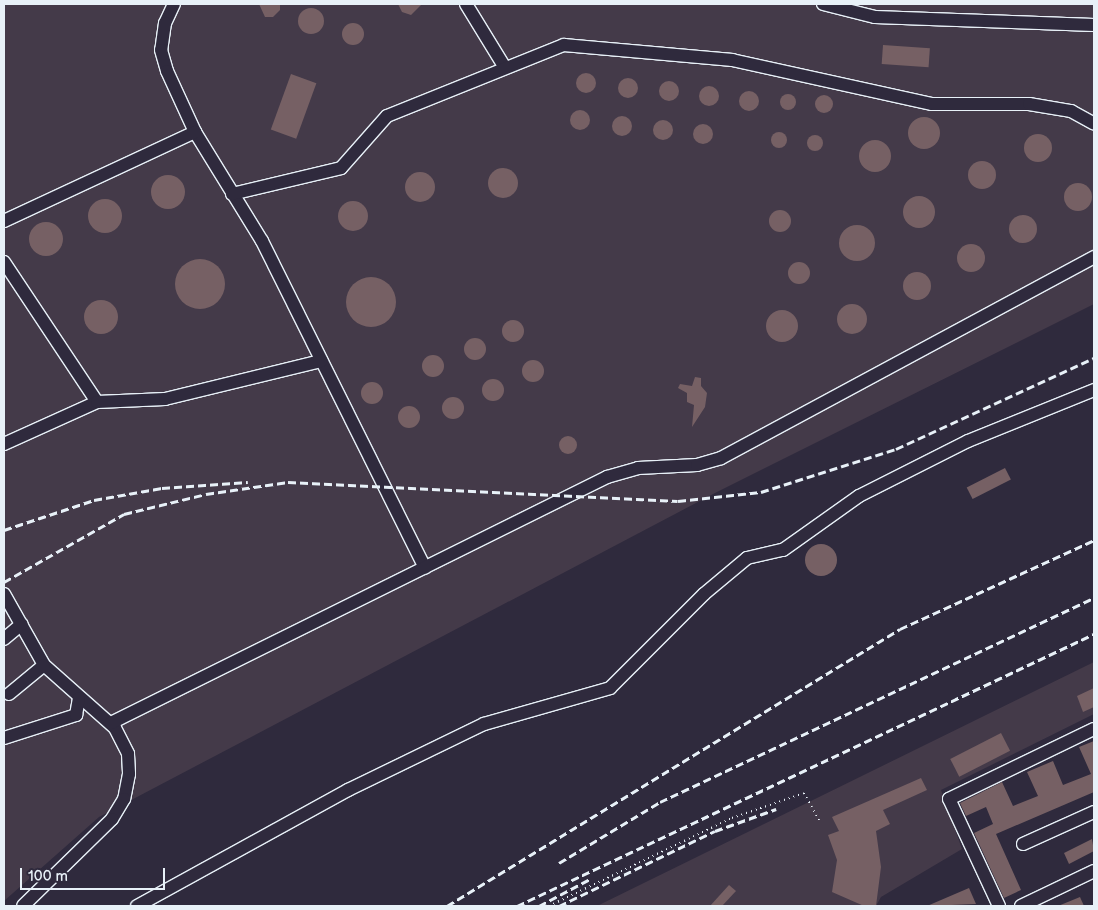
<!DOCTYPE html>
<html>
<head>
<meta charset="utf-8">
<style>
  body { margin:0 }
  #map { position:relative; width:1098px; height:910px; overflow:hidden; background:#2f2a3d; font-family:"Balsamiq Sans",sans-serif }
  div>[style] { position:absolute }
  .built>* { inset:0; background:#443a49 }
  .building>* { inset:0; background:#766064; transform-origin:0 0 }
  .round { border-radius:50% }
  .path>* { height:2px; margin-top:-1px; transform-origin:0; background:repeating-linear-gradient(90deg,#e8f1f8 0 1px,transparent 0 5px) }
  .roads { filter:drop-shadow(1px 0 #e8f1f8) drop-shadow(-1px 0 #e8f1f8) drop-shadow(0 1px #e8f1f8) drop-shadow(0 -1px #e8f1f8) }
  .minor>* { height:12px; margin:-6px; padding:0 6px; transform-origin:6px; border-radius:6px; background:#2f2a3d }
  .rail>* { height:3px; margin-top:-1.5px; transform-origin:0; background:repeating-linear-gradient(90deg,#e8f1f8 0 8px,transparent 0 12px) }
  span { translate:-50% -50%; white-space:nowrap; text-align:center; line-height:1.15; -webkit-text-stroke:4px #2f2a3d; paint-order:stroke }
  .frame { position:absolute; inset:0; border:5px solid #e8f1f8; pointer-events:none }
  .scale { position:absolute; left:20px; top:868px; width:145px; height:22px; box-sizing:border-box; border:2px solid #e8f1f8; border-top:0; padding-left:6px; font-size:15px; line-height:18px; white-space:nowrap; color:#e8f1f8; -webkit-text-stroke:4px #2f2a3d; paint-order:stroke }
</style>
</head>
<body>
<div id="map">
  <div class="built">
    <i style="clip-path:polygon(4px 4px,1094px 4px,1094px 304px,715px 493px,99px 817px,4px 901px)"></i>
    <i style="clip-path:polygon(1094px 662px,1094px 714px,941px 790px,962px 849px,881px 897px,876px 906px,597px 906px)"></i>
  </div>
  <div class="building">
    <i style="clip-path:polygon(259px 4px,280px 4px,280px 10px,273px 17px,265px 17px)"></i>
    <i style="clip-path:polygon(398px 4px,422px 4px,411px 15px,402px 12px)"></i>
    <i class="round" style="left:298px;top:8px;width:26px;height:26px"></i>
    <i class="round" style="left:342px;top:23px;width:22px;height:22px"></i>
    <i style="left:883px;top:45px;width:47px;height:19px;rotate:4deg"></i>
    <i class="round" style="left:576px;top:73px;width:20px;height:20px"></i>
    <i style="left:291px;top:74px;width:27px;height:59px;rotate:20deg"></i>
    <i class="round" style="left:618px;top:78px;width:20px;height:20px"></i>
    <i class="round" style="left:659px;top:81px;width:20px;height:20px"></i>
    <i class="round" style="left:699px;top:86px;width:20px;height:20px"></i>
    <i class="round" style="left:739px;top:91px;width:20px;height:20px"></i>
    <i class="round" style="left:780px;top:94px;width:16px;height:16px"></i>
    <i class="round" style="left:815px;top:95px;width:18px;height:18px"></i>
    <i class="round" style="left:570px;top:110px;width:20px;height:20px"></i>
    <i class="round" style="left:612px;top:116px;width:20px;height:20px"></i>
    <i class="round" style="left:908px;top:117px;width:32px;height:32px"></i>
    <i class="round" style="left:653px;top:120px;width:20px;height:20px"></i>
    <i class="round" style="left:693px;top:124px;width:20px;height:20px"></i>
    <i class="round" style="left:771px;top:132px;width:16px;height:16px"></i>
    <i class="round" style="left:1024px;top:134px;width:28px;height:28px"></i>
    <i class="round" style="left:807px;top:135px;width:16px;height:16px"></i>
    <i class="round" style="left:859px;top:140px;width:32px;height:32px"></i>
    <i class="round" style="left:968px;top:161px;width:28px;height:28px"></i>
    <i class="round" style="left:488px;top:168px;width:30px;height:30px"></i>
    <i class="round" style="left:405px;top:172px;width:30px;height:30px"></i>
    <i class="round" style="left:151px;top:175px;width:34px;height:34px"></i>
    <i class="round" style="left:1064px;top:183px;width:28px;height:28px"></i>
    <i class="round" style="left:903px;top:196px;width:32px;height:32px"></i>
    <i class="round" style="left:88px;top:199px;width:34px;height:34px"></i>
    <i class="round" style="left:338px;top:201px;width:30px;height:30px"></i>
    <i class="round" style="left:769px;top:210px;width:22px;height:22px"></i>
    <i class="round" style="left:1009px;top:215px;width:28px;height:28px"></i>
    <i class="round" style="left:29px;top:222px;width:34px;height:34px"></i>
    <i class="round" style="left:839px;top:225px;width:36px;height:36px"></i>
    <i class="round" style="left:957px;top:244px;width:28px;height:28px"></i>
    <i class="round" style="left:175px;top:259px;width:50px;height:50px"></i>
    <i class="round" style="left:788px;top:262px;width:22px;height:22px"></i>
    <i class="round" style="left:903px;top:272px;width:28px;height:28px"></i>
    <i class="round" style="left:346px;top:277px;width:50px;height:50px"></i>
    <i class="round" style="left:84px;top:300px;width:34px;height:34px"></i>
    <i class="round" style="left:837px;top:304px;width:30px;height:30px"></i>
    <i class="round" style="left:766px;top:310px;width:32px;height:32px"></i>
    <i class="round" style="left:502px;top:320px;width:22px;height:22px"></i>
    <i class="round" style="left:464px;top:338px;width:22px;height:22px"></i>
    <i class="round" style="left:422px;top:355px;width:22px;height:22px"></i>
    <i class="round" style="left:522px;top:360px;width:22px;height:22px"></i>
    <i style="clip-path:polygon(695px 377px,701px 378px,701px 386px,707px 393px,705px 407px,692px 427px,694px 405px,687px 402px,687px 393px,678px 388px,680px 384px,692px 386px)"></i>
    <i class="round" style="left:482px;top:379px;width:22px;height:22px"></i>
    <i class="round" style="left:361px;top:382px;width:22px;height:22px"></i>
    <i class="round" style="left:442px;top:397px;width:22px;height:22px"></i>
    <i class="round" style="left:398px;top:406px;width:22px;height:22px"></i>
    <i class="round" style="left:559px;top:436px;width:18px;height:18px"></i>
    <i style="left:1005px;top:468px;width:13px;height:43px;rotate:63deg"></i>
    <i class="round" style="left:805px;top:544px;width:32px;height:32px"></i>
    <i style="clip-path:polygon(1094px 688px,1094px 707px,1083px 712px,1077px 696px)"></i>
    <i style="left:1001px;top:733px;width:20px;height:57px;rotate:63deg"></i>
    <i style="clip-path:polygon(1094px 741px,1094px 792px,996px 834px,1021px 890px,1004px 898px,974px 833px,993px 824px,986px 807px,966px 816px,960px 803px,1002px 782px,1013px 806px,1038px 796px,1027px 772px,1053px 761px,1063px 785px,1091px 774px,1079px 747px)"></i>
    <i style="clip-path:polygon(921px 778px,927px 790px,883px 810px,890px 824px,876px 831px,881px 867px,876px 906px,864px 906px,832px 892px,837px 860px,828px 835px,839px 831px,832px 817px)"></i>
    <i style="clip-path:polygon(1092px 839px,1094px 851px,1069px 864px,1064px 853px)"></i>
    <i style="clip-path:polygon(729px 885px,736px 891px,722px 906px,710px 906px)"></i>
    <i style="clip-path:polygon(969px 888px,976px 904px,927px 906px)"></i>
    <i style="clip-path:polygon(1080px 897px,1084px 906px,1058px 906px)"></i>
  </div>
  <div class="path">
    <i style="left:549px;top:906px;width:203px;rotate:-25.7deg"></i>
    <i style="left:732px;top:818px;width:76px;rotate:-19.1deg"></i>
    <i style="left:804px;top:793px;width:33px;rotate:61deg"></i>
  </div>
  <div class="roads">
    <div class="minor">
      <i style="left:174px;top:4px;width:21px;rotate:115deg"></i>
      <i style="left:165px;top:23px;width:27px;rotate:98deg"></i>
      <i style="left:161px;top:50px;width:22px;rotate:74deg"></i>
      <i style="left:167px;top:71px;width:67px;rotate:65.3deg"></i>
      <i style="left:195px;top:132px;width:128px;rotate:58.4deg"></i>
      <i style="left:262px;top:241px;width:365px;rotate:63.5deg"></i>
      <i style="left:466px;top:4px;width:73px;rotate:58.5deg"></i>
      <i style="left:823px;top:4px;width:54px;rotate:14deg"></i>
      <i style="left:875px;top:17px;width:219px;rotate:2.1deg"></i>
      <i style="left:232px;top:194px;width:112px;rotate:-13.4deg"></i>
      <i style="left:341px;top:168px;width:69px;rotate:-48.5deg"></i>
      <i style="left:387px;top:116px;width:191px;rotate:-21.9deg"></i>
      <i style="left:564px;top:45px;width:169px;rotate:5.1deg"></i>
      <i style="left:732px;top:60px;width:205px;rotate:12.4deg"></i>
      <i style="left:932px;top:104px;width:97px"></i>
      <i style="left:1029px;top:104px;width:43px;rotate:9.5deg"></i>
      <i style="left:1071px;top:111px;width:26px;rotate:29deg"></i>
      <i style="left:4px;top:221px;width:211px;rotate:-25deg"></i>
      <i style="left:4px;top:262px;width:168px;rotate:56.4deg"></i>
      <i style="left:4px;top:444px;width:102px;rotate:-24.3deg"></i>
      <i style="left:97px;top:402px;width:68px;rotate:-2.5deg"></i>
      <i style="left:165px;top:399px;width:161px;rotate:-13.7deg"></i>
      <i style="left:4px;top:594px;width:81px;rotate:60.6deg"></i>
      <i style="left:44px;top:665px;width:95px;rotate:41.6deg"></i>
      <i style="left:115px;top:728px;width:29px;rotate:63deg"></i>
      <i style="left:128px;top:754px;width:20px;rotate:87deg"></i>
      <i style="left:129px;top:774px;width:25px;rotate:101deg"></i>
      <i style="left:124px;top:799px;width:23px;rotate:121deg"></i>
      <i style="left:112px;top:819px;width:124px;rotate:135.7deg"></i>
      <i style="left:4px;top:639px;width:23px;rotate:-40deg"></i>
      <i style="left:9px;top:694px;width:45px;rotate:-39.6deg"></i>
      <i style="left:111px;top:723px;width:554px;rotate:-26.38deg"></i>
      <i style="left:607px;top:477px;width:32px;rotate:-16deg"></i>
      <i style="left:638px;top:468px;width:59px;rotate:-2.9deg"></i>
      <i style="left:697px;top:465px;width:25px;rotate:-16deg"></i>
      <i style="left:721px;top:458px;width:424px;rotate:-28.3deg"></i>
      <i style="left:4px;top:738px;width:76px;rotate:-17.7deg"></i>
      <i style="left:76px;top:715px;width:17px;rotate:-80deg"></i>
      <i style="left:1023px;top:844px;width:78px;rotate:-24.3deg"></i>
      <i style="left:137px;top:906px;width:241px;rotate:-28.8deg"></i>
      <i style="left:348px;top:790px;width:151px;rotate:-25.9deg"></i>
      <i style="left:484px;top:724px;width:131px;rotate:-15.9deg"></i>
      <i style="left:610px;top:688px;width:133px;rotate:-45deg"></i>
      <i style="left:704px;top:594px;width:56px;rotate:-39.9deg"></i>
      <i style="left:747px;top:558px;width:37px;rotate:-13deg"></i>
      <i style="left:783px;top:550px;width:93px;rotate:-35.4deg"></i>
      <i style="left:859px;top:496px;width:122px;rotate:-26.8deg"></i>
      <i style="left:968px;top:441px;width:136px;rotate:-22deg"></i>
      <i style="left:999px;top:906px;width:118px;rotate:-115deg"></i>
      <i style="left:949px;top:799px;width:161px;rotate:-25.8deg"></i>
      <i style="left:1021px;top:906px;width:81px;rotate:-25.6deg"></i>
    </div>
  </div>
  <div class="rail">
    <i style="left:4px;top:530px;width:95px;rotate:-18.4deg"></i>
    <i style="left:94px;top:500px;width:69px;rotate:-10deg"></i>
    <i style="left:162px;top:488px;width:86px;rotate:-4deg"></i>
    <i style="left:4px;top:582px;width:138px;rotate:-29.5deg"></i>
    <i style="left:124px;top:514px;width:84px;rotate:-13.7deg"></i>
    <i style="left:206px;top:494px;width:83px;rotate:-8.3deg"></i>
    <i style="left:288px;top:482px;width:390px;rotate:2.8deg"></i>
    <i style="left:678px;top:501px;width:83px;rotate:-6.2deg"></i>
    <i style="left:761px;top:492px;width:142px;rotate:-17.7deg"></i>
    <i style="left:896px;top:449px;width:218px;rotate:-24.7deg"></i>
    <i style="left:559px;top:863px;width:118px;rotate:-31.1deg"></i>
    <i style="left:660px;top:802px;width:480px;rotate:-25.2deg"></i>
    <i style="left:447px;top:906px;width:531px;rotate:-31.44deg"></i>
    <i style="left:900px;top:629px;width:213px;rotate:-24.6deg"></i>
    <i style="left:517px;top:906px;width:638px;rotate:-25.24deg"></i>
    <i style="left:539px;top:906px;width:58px;rotate:-27.9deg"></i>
    <i style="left:559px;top:906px;width:173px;rotate:-25.7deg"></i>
    <i style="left:715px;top:831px;width:65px;rotate:-19.8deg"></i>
  </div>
  <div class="frame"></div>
  <div class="scale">100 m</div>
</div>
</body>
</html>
